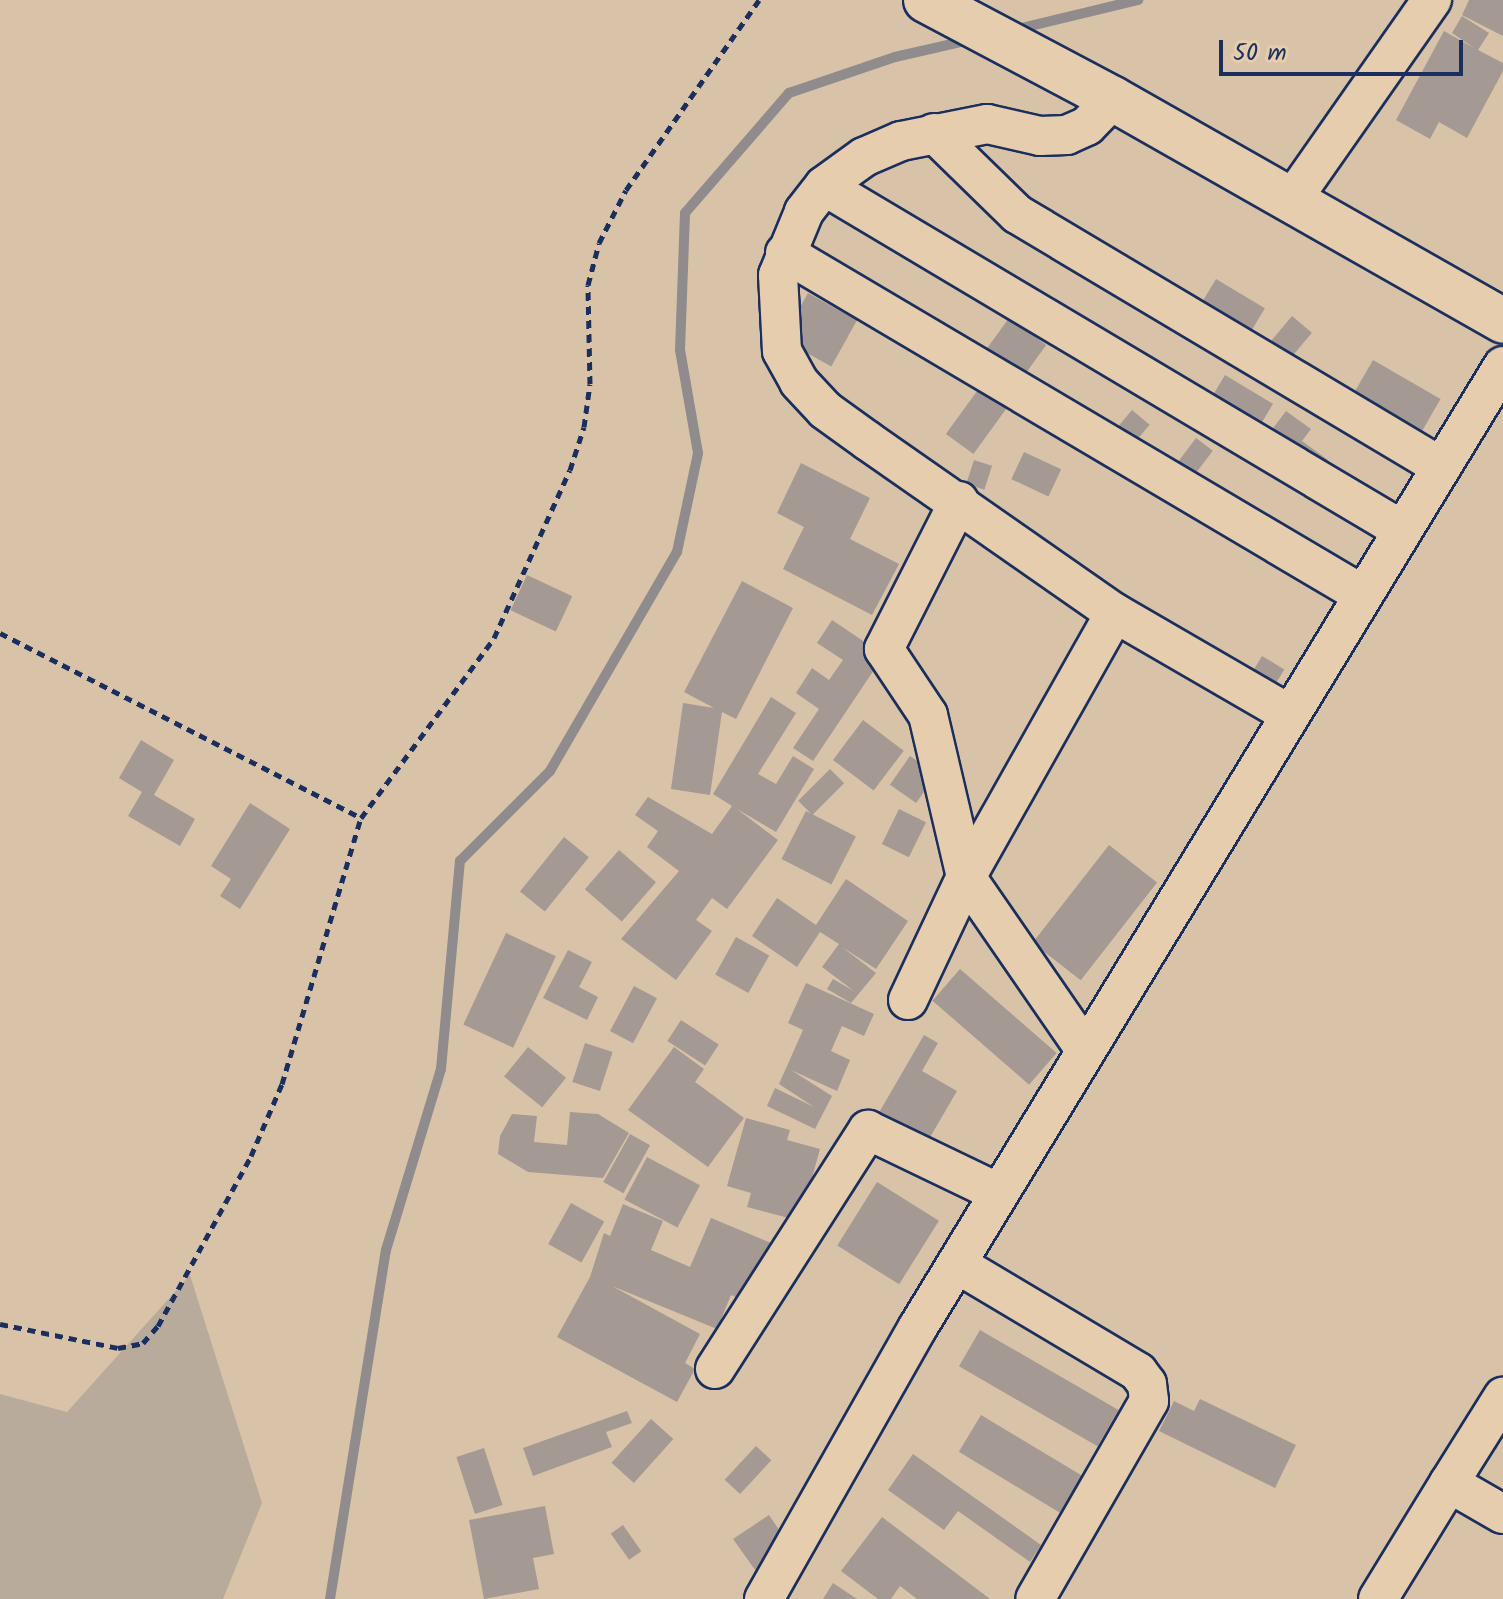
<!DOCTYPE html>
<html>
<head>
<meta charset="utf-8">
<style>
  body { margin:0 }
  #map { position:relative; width:1503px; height:1599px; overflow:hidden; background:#d9c3a8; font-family:Kalam,sans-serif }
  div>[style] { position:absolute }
  .green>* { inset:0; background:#b9ab9c }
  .stream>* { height:10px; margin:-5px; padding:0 5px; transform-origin:5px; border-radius:5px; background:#908b8c }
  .building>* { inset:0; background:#a49993; transform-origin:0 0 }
  .path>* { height:5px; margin-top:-2.5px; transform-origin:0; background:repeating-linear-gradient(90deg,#1b2f5e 0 8px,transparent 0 14px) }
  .roads { filter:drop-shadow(2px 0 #1b2f5e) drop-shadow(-2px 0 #1b2f5e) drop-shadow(0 2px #1b2f5e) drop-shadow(0 -2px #1b2f5e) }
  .street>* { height:38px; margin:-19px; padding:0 19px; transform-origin:19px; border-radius:19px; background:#e5cdad }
  .secondary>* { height:44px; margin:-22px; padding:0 22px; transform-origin:22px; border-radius:22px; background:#e5cdad }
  span { translate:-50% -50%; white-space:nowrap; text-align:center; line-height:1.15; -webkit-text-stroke:6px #e5cdad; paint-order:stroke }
  .scale { position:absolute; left:1219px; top:40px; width:244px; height:36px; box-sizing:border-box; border:4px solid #1b2f5e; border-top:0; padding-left:10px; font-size:24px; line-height:28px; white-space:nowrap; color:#1b2f5e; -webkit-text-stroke:6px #e5cdad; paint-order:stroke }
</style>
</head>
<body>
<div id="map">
  <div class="green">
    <i style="clip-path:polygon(190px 1275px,262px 1503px,223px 1599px,0 1599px,0 1394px,67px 1412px)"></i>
  </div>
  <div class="stream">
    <i style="left:1013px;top:30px;width:129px;rotate:-13.5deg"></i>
    <i style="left:330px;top:1599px;width:353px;rotate:-80.9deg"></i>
    <i style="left:386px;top:1250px;width:189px;rotate:-73.1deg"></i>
    <i style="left:441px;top:1069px;width:209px;rotate:-84.8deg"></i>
    <i style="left:460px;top:861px;width:127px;rotate:-45deg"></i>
    <i style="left:550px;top:771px;width:253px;rotate:-59.9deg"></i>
    <i style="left:677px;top:552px;width:101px;rotate:-78deg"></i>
    <i style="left:698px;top:453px;width:105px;rotate:-99.9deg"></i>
    <i style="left:680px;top:350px;width:137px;rotate:-87.9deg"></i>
    <i style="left:685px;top:213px;width:159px;rotate:-49.1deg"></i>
    <i style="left:789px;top:93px;width:112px;rotate:-18.8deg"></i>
    <i style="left:895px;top:57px;width:77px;rotate:-12.8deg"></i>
  </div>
  <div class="building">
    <i style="clip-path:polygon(1469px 0,1503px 0,1503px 36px,1462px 15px)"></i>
    <i style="clip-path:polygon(1462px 16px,1489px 33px,1478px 50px,1503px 63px,1503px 71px,1467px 138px,1439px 122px,1430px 139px,1396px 120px,1444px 31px,1474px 48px,1452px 33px)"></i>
    <i style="left:1216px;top:279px;width:57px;height:61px;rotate:31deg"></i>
    <i style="left:808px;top:293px;width:56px;height:53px;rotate:29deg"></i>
    <i style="left:1292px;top:316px;width:26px;height:45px;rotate:40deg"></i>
    <i style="left:1009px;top:318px;width:46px;height:62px;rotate:36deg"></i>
    <i style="left:1373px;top:360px;width:78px;height:73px;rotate:30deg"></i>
    <i style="left:1225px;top:375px;width:56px;height:61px;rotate:31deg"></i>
    <i style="left:980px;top:387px;width:34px;height:58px;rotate:36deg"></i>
    <i style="left:1132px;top:410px;width:23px;height:60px;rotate:40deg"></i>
    <i style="clip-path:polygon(1286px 411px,1311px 429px,1302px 441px,1328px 460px,1306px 490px,1255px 452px)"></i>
    <i style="left:1196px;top:438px;width:21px;height:55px;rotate:37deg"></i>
    <i style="left:1024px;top:452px;width:41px;height:30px;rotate:25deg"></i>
    <i style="left:974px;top:460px;width:19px;height:25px;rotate:18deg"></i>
    <i style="clip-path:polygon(801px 463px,870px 498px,850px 539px,899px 564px,872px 615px,783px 569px,804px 527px,777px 513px)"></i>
    <i style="left:527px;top:575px;width:50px;height:39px;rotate:25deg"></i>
    <i style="clip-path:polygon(742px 581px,793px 608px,736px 719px,722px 712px,710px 795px,671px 789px,683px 703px,714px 708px,684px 692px)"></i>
    <i style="clip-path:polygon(832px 620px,884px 655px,813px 761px,793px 748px,819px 709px,796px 693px,812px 668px,829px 680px,843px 660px,817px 643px)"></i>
    <i style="left:1262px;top:656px;width:26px;height:28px;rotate:31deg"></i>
    <i style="clip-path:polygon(771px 697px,796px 713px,758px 774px,776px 784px,793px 756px,814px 769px,776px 832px,737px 809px,778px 840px,727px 909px,712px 898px,696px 920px,712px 931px,676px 980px,621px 939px,679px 871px,647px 847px,658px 831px,635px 815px,648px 797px,712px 834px,732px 806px,713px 794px)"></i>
    <i style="left:863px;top:720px;width:51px;height:50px;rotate:37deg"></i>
    <i style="clip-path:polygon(141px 740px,174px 760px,154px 795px,195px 819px,180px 846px,128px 816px,142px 792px,119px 778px)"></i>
    <i style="left:910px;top:756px;width:32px;height:35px;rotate:35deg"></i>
    <i style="left:830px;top:769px;width:20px;height:45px;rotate:45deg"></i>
    <i style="clip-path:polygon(250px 803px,290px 829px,240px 909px,220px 896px,231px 879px,211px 866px)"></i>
    <i style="left:899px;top:809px;width:30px;height:39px;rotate:26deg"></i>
    <i style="left:806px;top:811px;width:56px;height:54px;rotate:27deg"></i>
    <i style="left:564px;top:837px;width:32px;height:70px;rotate:39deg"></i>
    <i style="left:1109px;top:845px;width:61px;height:124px;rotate:38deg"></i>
    <i style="left:619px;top:850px;width:49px;height:52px;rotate:41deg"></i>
    <i style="clip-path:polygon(846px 879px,908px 921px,876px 969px,842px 947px,876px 973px,851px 1003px,827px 989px,833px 979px,854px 991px,822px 967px,839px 944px,820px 932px,797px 967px,752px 936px,777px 898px,816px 925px)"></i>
    <i style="left:506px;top:933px;width:55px;height:101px;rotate:25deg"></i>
    <i style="left:736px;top:937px;width:38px;height:43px;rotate:29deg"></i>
    <i style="clip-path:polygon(568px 950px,592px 962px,579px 987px,598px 997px,587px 1020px,543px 998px)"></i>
    <i style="left:960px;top:969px;width:128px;height:42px;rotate:41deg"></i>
    <i style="clip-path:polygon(806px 983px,874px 1014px,864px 1036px,842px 1026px,831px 1051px,850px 1060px,837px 1091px,791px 1070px,832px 1096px,815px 1129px,767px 1106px,775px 1088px,814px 1107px,779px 1084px,803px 1030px,788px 1023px)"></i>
    <i style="left:634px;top:986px;width:26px;height:51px;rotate:28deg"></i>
    <i style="left:681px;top:1020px;width:45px;height:25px;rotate:33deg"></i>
    <i style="clip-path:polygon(924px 1035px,938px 1043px,922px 1071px,957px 1091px,922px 1151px,873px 1123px)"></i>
    <i style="left:585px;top:1043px;width:29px;height:41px;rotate:18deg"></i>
    <i style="left:528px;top:1047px;width:49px;height:38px;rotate:39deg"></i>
    <i style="clip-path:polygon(674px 1047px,704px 1069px,695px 1082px,744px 1118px,708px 1167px,628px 1110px)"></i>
    <i style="clip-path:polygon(570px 1112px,598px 1114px,629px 1133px,603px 1178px,528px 1172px,498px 1154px,500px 1136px,512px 1114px,537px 1116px,534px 1142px,567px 1145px)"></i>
    <i style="clip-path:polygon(746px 1118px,790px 1130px,787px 1140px,820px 1149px,800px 1221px,747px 1207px,751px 1193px,727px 1186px)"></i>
    <i style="left:630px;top:1134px;width:23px;height:55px;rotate:29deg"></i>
    <i style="left:647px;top:1157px;width:60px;height:48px;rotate:28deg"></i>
    <i style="left:877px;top:1182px;width:73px;height:75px;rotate:32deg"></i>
    <i style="left:571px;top:1203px;width:38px;height:47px;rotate:29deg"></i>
    <i style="clip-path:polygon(623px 1204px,663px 1221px,651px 1250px,690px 1267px,711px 1218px,776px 1245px,751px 1304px,731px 1295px,717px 1329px,612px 1286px,700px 1334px,685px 1363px,695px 1369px,677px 1402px,557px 1337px,590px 1277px,604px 1233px,610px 1236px)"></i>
    <i style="left:980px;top:1330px;width:160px;height:42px;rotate:30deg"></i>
    <i style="clip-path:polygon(1200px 1399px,1296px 1445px,1275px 1488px,1159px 1431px,1174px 1401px,1194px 1411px)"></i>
    <i style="clip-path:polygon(627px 1411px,632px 1423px,606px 1432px,612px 1447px,533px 1476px,523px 1448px)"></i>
    <i style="left:981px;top:1415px;width:118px;height:43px;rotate:31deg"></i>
    <i style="left:651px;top:1419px;width:30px;height:59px;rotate:42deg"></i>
    <i style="left:756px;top:1446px;width:21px;height:46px;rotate:43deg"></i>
    <i style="left:484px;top:1448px;width:60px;height:29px;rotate:72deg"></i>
    <i style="clip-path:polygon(913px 1454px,1041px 1545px,1030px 1562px,958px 1511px,944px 1530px,888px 1490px)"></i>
    <i style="clip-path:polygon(545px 1506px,554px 1554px,533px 1558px,539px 1589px,484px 1599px,469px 1520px)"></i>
    <i style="clip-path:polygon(769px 1515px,788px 1543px,765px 1584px,733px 1539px)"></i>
    <i style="clip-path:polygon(882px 1517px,990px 1599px,917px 1599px,900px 1586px,891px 1599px,878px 1599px,841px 1571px)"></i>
    <i style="left:623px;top:1525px;width:32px;height:15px;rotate:55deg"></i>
    <i style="clip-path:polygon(833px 1583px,857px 1599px,823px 1599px)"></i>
  </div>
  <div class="path">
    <i style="left:0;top:633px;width:406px;rotate:27.1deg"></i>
    <i style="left:361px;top:818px;width:224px;rotate:-53.5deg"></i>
    <i style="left:494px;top:638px;width:184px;rotate:-65.7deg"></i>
    <i style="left:570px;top:470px;width:45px;rotate:-72deg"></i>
    <i style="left:584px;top:427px;width:43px;rotate:-82.1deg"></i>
    <i style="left:590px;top:384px;width:99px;rotate:-91.2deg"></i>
    <i style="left:588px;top:285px;width:43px;rotate:-75.3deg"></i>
    <i style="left:599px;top:243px;width:59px;rotate:-63deg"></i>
    <i style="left:626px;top:190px;width:232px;rotate:-55deg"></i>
    <i style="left:0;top:1324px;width:120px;rotate:11.5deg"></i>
    <i style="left:118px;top:1348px;width:25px;rotate:-11deg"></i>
    <i style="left:143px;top:1343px;width:23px;rotate:-49deg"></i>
    <i style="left:158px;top:1326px;width:194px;rotate:-61.3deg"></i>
    <i style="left:251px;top:1156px;width:78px;rotate:-66.7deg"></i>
    <i style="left:282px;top:1084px;width:277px;rotate:-73.5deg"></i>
  </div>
  <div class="roads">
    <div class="street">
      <i style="left:1113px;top:99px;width:37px;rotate:134deg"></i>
      <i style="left:1087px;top:126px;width:22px;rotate:156deg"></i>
      <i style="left:1067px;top:135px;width:27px;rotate:178deg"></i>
      <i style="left:1040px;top:136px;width:54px;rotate:-167.2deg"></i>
      <i style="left:987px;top:124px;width:88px;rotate:168.8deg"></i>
      <i style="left:901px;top:141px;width:40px;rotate:156.6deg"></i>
      <i style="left:864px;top:157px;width:49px;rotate:144.1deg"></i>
      <i style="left:824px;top:186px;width:33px;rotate:128deg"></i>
      <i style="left:804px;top:212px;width:68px;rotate:112.4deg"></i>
      <i style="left:778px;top:275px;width:76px;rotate:87deg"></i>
      <i style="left:782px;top:351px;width:35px;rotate:61deg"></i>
      <i style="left:799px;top:382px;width:38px;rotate:47deg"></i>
      <i style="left:825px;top:410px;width:53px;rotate:35.8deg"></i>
      <i style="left:868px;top:441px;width:301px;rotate:34.9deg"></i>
      <i style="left:1115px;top:613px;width:201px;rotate:30.1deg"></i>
      <i style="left:934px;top:133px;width:116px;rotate:44.3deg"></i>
      <i style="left:1017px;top:214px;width:494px;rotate:30.8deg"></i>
      <i style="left:824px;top:186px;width:673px;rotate:30.76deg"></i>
      <i style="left:1291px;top:201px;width:246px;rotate:-55deg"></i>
      <i style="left:785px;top:253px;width:672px;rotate:30.61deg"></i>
      <i style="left:959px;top:501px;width:166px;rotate:116.9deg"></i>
      <i style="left:884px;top:649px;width:79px;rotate:56.3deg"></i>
      <i style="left:928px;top:715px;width:166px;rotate:76.8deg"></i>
      <i style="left:966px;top:877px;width:211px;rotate:55.4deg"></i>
      <i style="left:908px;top:1000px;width:136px;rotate:-64.8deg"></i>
      <i style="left:966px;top:877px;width:303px;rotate:-60.6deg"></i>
      <i style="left:957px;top:1264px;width:211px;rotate:30.8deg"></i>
      <i style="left:1138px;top:1372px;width:15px;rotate:53deg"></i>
      <i style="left:1147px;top:1384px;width:17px;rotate:83deg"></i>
      <i style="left:1149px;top:1401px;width:228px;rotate:119.9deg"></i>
      <i style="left:715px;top:1369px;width:284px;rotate:-57.4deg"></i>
      <i style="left:868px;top:1130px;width:145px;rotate:25.7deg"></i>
      <i style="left:1449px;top:1483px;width:102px;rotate:-57.9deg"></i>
      <i style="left:764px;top:1599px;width:313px;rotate:-60.5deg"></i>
      <i style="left:918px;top:1327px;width:1125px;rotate:-58.67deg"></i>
      <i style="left:1378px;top:1599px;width:136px;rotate:-58.5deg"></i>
      <i style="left:1449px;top:1483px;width:62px;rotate:29.9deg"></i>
    </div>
    <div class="secondary">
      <i style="left:926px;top:0;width:212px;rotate:27.9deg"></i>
      <i style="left:1113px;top:99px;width:449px;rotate:29.6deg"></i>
    </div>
  </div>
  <div class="scale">50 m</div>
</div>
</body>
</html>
